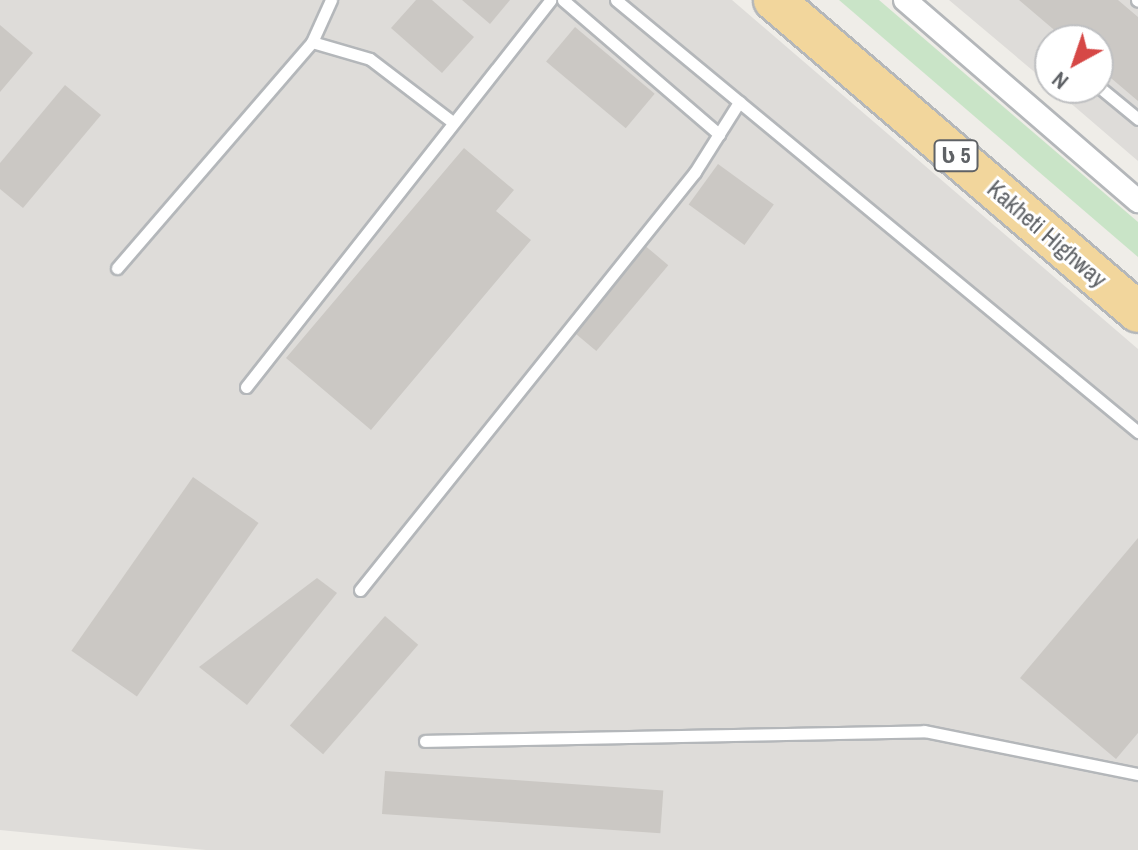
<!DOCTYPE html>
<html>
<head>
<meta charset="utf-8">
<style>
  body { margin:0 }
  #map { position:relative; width:1138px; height:850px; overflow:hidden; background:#efede8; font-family:"Archivo Narrow","Noto Sans Georgian",sans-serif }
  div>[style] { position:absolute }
  .industrial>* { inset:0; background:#dedcd9 }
  .green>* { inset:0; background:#c9e4c7 }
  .building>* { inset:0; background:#cbc8c4; transform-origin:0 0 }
  .roads { filter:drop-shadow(2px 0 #b4b7ba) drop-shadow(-2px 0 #b4b7ba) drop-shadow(0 2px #b4b7ba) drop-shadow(0 -2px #b4b7ba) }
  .lane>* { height:11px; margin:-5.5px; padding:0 5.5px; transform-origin:5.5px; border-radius:5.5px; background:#fff }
  .street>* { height:22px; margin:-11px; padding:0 11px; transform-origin:11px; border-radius:11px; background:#fff }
  .highway>* { height:40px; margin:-20px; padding:0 20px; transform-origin:20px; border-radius:20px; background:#f2d69c }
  span { translate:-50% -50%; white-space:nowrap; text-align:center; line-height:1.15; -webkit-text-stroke:6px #fff; paint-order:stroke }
  .shield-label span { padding:2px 6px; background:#fff; border:2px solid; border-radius:6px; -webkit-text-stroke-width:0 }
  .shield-label { font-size:22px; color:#5f6266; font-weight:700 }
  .street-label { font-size:24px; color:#5f6266 }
  .north { position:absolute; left:1034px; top:24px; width:80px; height:80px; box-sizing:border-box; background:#fff; border:2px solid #bfc0c2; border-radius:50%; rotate:220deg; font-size:22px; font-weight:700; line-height:32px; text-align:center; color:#5f6266 }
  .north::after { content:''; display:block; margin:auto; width:28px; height:36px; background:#d64846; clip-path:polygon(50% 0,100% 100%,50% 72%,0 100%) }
</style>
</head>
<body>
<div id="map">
  <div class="industrial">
    <i style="clip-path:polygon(0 0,732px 0,1138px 349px,1138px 850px,206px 850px,0 830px)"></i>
    <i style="clip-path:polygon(949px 0,1138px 0,1138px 161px,1053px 88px,1098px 88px,1098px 40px,1050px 40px,1050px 85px)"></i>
  </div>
  <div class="green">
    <i style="clip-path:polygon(839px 0,879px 0,1138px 222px,1138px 257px)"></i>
  </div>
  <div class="building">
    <i style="clip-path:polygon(416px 0,432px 0,474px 37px,442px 73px,391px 28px)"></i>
    <i style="clip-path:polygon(462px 0,510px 0,490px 24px)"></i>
    <i style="clip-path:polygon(1019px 0,1118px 0,1138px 17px,1138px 101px,1098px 67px,1098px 40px,1066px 40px)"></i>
    <i style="clip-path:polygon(0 25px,33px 53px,0 92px)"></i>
    <i style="left:575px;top:27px;width:104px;height:45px;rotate:40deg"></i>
    <i style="clip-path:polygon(65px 85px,101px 115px,23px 208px,0 189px,0 163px)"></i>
    <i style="clip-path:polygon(464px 148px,514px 190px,496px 211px,531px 240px,371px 430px,286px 358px)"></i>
    <i style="left:718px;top:164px;width:69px;height:50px;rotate:36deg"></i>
    <i style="left:643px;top:244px;width:33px;height:112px;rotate:40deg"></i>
    <i style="left:193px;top:477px;width:80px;height:212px;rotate:35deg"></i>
    <i style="clip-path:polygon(1138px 538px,1138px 733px,1116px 759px,1020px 678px)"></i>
    <i style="clip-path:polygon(317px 578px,337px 593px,247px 705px,199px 667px)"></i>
    <i style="left:385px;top:616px;width:44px;height:145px;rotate:41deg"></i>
    <i style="left:385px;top:771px;width:279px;height:43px;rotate:4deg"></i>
  </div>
  <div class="roads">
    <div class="lane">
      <i style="left:563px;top:0;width:206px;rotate:40.7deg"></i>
      <i style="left:616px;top:0;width:678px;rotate:39.61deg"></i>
      <i style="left:1137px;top:0;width:1px;rotate:45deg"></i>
      <i style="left:312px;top:42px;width:46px;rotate:-65.7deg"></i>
      <i style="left:1098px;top:86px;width:52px;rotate:39.5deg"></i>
      <i style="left:117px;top:268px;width:298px;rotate:-49.2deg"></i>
      <i style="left:312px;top:42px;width:60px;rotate:16.3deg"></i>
      <i style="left:370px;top:59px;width:102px;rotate:37.4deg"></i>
      <i style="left:246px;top:387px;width:492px;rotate:-51.8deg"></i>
      <i style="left:360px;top:590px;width:536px;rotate:-51.29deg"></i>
      <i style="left:695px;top:172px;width:83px;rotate:-57.8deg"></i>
      <i style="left:425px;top:741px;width:499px;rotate:-1.1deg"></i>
      <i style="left:924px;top:731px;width:218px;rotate:11.4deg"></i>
    </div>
    <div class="street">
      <i style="left:905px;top:0;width:308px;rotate:40.8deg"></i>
    </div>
    <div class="highway">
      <i style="left:774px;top:0;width:479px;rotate:40.6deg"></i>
    </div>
  </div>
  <div class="shield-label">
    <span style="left:956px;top:156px">ს 5</span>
  </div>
  <div class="street-label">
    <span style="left:1047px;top:234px;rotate:41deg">Kakheti Highway</span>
  </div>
  <div class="north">N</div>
</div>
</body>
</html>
